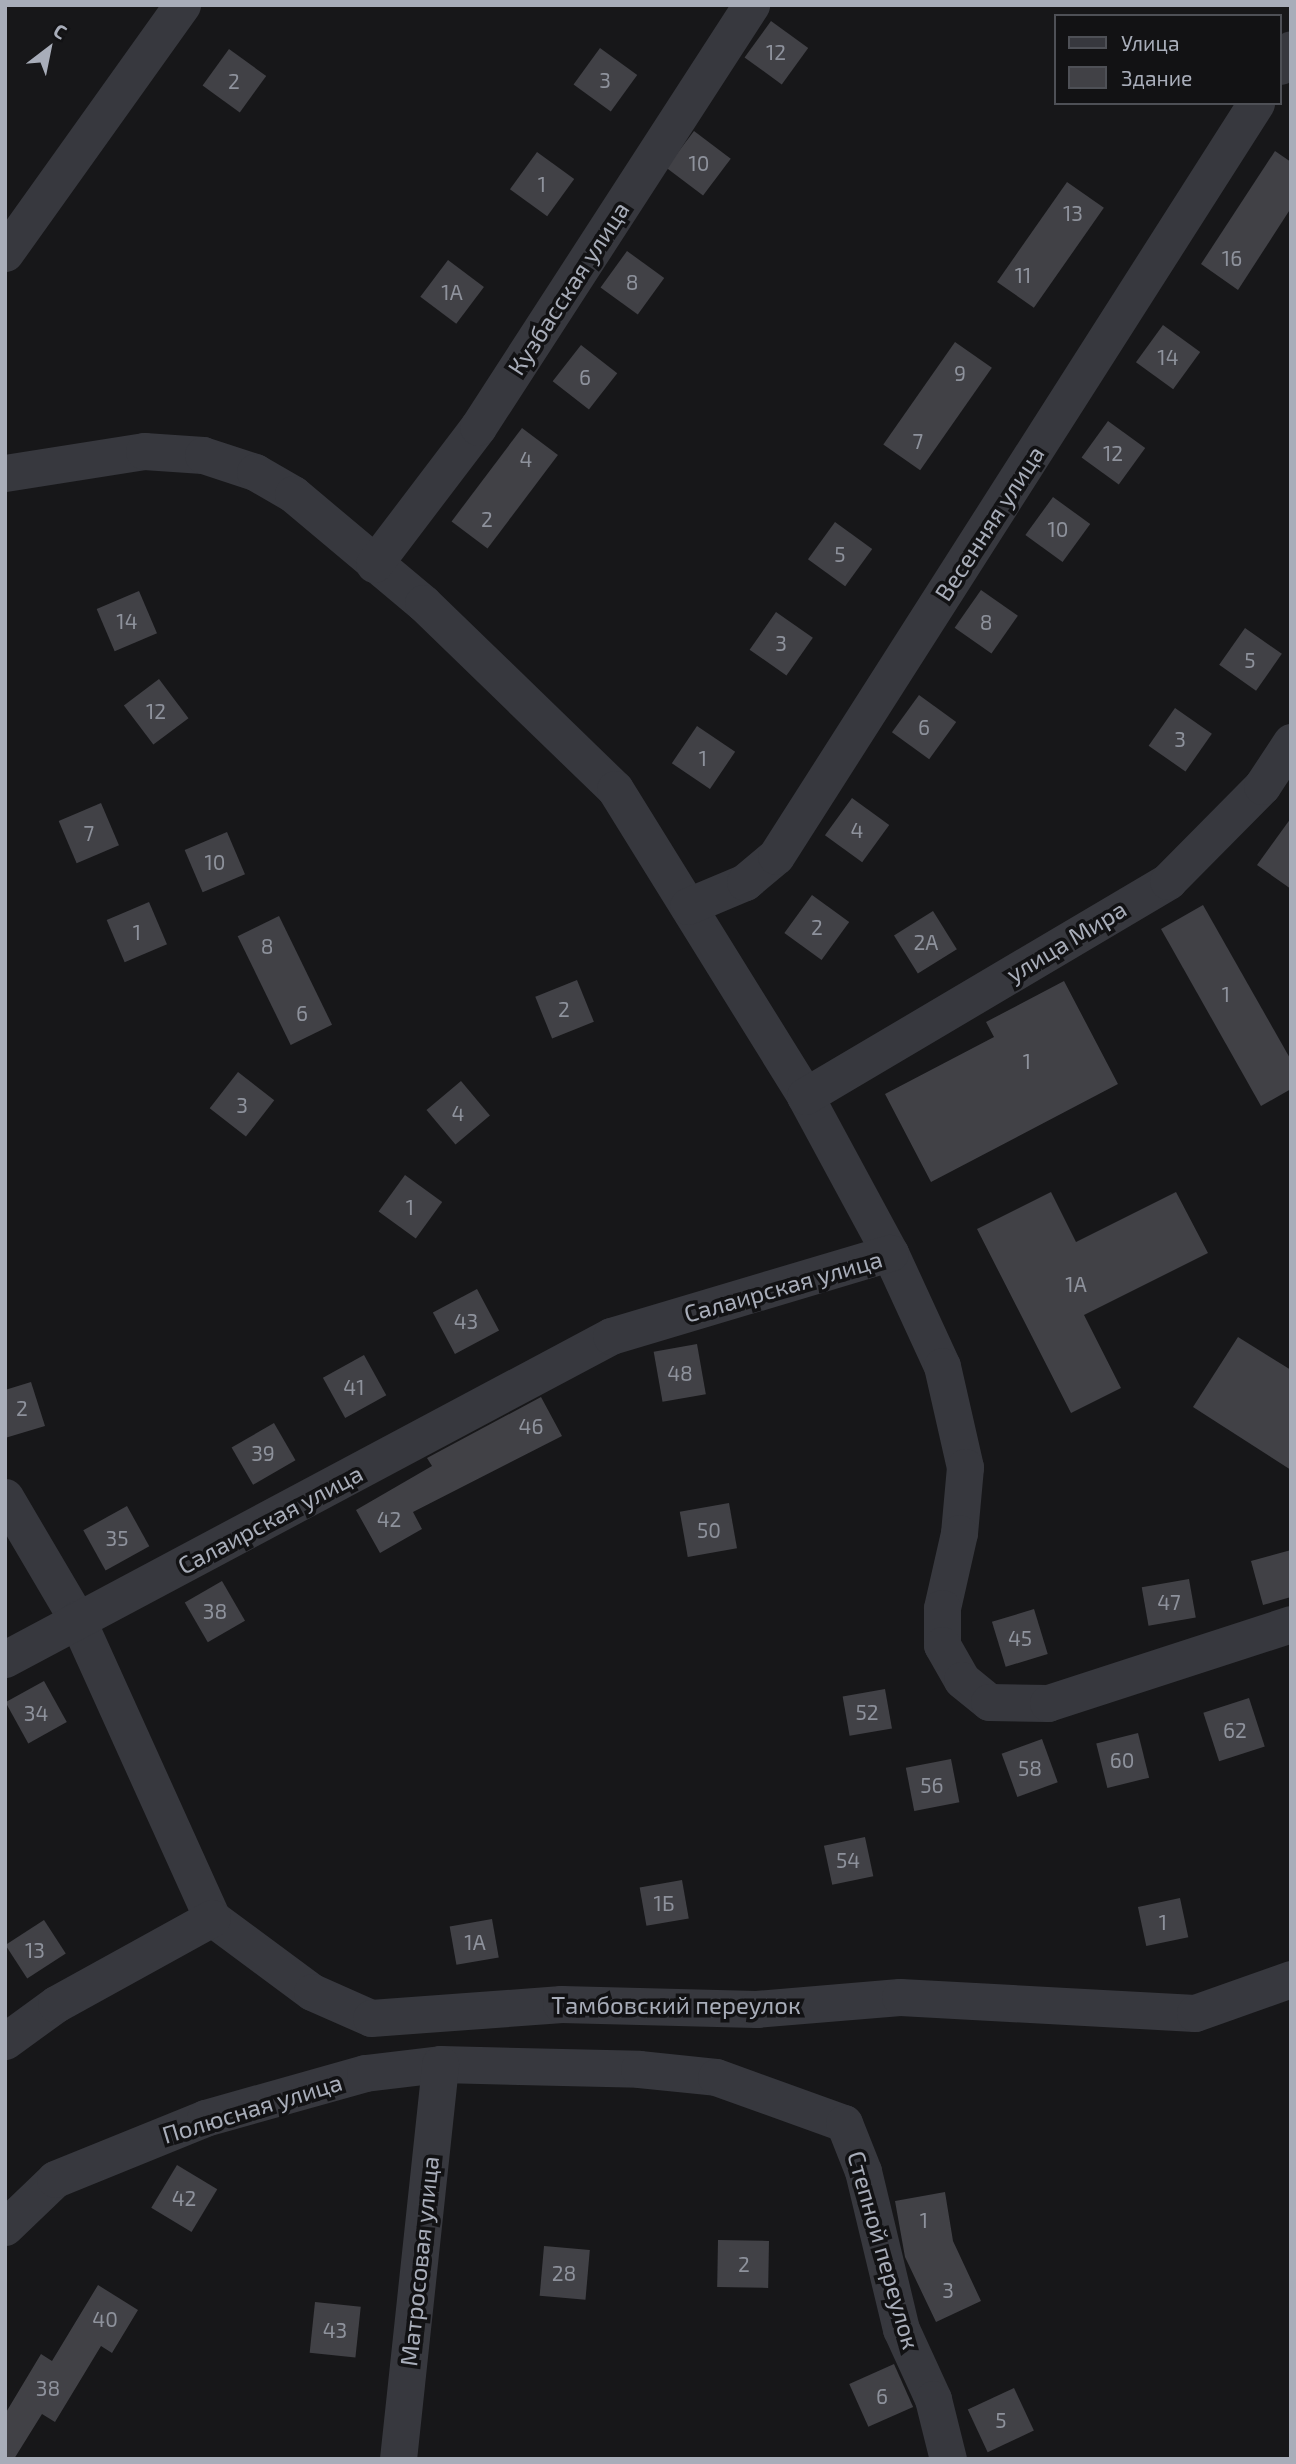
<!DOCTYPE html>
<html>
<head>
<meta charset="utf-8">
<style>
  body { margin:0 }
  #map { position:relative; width:1296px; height:2464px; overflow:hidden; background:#171719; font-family:"Exo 2",sans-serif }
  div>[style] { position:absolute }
  .building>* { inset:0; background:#414146; transform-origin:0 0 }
  .minor>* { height:37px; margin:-18.5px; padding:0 18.5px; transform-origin:18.5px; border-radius:18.5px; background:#37383e }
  span { translate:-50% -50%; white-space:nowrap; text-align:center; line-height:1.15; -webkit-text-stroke:7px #121214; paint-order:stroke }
  .number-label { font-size:21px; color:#8e929c }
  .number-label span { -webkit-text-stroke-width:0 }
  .street-label { font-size:24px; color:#a8adb9 }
  .frame { position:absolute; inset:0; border:7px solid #a8adb9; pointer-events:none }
  .legend { position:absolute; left:1054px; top:14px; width:228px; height:91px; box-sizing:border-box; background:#121214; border:2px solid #4e5056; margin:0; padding:9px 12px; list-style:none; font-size:21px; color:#a8adb9 }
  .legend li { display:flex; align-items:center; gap:14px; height:35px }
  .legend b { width:35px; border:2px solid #4e5056 }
  .north { position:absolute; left:14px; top:14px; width:70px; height:70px; -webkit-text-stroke:5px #121214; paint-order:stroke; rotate:32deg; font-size:19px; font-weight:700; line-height:28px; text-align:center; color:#a8adb9 }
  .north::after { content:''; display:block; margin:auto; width:24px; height:32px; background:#a8adb9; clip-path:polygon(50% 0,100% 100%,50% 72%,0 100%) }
</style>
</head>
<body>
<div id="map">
  <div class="building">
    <i style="left:771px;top:21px;width:46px;height:45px;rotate:36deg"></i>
    <i style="left:600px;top:48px;width:46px;height:45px;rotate:36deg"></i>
    <i style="left:229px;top:49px;width:46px;height:45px;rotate:36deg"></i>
    <i style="left:694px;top:131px;width:46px;height:46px;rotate:37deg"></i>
    <i style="clip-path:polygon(1275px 151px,1291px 162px,1291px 208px,1238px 290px,1201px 264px)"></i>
    <i style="left:537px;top:152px;width:46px;height:46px;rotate:36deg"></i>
    <i style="left:1067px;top:182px;width:45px;height:122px;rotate:35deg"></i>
    <i style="left:627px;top:251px;width:46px;height:45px;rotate:36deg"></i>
    <i style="left:448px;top:260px;width:45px;height:46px;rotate:37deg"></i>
    <i style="left:1163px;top:325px;width:46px;height:46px;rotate:36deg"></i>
    <i style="left:955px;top:342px;width:45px;height:125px;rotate:35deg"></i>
    <i style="left:581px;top:345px;width:46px;height:46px;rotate:38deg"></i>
    <i style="left:1108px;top:421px;width:46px;height:45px;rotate:36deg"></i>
    <i style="left:522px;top:428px;width:45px;height:117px;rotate:37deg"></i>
    <i style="left:1053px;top:497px;width:46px;height:47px;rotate:36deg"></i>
    <i style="left:835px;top:522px;width:46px;height:46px;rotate:36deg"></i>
    <i style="left:981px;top:590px;width:45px;height:46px;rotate:35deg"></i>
    <i style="left:139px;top:591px;width:46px;height:46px;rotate:67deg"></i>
    <i style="left:776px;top:612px;width:45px;height:46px;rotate:35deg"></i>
    <i style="left:1245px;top:628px;width:45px;height:45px;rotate:35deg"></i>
    <i style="left:159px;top:679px;width:49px;height:44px;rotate:53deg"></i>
    <i style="left:919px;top:695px;width:46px;height:46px;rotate:36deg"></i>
    <i style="left:1175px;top:708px;width:45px;height:46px;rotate:35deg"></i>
    <i style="left:697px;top:726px;width:46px;height:45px;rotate:34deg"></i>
    <i style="left:852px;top:798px;width:46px;height:46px;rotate:36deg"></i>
    <i style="left:101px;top:803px;width:46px;height:46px;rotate:67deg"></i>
    <i style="clip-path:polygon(1291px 818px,1291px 889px,1257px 865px)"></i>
    <i style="left:227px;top:832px;width:46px;height:46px;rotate:67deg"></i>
    <i style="left:812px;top:895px;width:46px;height:47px;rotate:36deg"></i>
    <i style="left:149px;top:902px;width:46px;height:46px;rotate:67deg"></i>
    <i style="clip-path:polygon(1203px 905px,1291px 1060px,1291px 1089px,1261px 1106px,1161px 929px)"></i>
    <i style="left:933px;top:911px;width:45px;height:46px;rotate:58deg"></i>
    <i style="left:279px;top:916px;width:121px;height:46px;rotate:64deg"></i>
    <i style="left:577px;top:980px;width:45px;height:45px;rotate:68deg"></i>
    <i style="clip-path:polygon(1064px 981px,1118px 1084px,931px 1182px,885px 1094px,994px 1037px,986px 1022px)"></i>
    <i style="left:238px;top:1072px;width:46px;height:46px;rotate:38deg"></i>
    <i style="left:461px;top:1081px;width:45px;height:45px;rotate:50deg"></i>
    <i style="left:405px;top:1175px;width:46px;height:45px;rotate:36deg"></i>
    <i style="clip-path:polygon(1051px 1192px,1076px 1242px,1176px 1192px,1208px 1253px,1084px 1315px,1121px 1388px,1071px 1413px,977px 1229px)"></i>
    <i style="left:477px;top:1289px;width:47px;height:50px;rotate:62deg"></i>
    <i style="clip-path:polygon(1238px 1337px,1291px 1370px,1291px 1470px,1193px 1407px)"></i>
    <i style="left:697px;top:1344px;width:51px;height:44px;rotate:80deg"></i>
    <i style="left:364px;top:1355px;width:46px;height:47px;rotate:61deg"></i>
    <i style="clip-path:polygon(31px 1382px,45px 1426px,5px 1438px,5px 1390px)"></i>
    <i style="clip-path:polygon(541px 1397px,562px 1436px,413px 1512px,422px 1529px,380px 1553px,356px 1510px,432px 1466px,427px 1458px)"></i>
    <i style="left:274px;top:1423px;width:43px;height:49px;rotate:60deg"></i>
    <i style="left:729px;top:1503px;width:46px;height:50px;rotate:80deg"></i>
    <i style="left:127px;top:1506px;width:46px;height:50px;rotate:61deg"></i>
    <i style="clip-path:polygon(1291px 1550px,1291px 1597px,1263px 1605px,1251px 1561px)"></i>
    <i style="left:1189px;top:1579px;width:39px;height:48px;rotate:80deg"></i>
    <i style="left:222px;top:1581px;width:46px;height:43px;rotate:60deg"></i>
    <i style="left:1034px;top:1609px;width:47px;height:44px;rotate:73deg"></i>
    <i style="left:44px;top:1681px;width:47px;height:44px;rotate:61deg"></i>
    <i style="left:885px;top:1689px;width:40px;height:43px;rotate:80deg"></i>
    <i style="left:1249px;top:1698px;width:51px;height:48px;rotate:72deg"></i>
    <i style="left:1138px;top:1733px;width:46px;height:43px;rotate:76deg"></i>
    <i style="left:1042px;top:1739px;width:46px;height:43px;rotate:70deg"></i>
    <i style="left:951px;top:1759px;width:44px;height:46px;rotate:79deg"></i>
    <i style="left:865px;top:1837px;width:40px;height:42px;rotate:78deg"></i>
    <i style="left:682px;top:1880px;width:39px;height:43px;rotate:80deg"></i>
    <i style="left:1180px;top:1898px;width:40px;height:43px;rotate:78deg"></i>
    <i style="left:492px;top:1919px;width:39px;height:43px;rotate:80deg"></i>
    <i style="left:44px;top:1920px;width:40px;height:46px;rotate:57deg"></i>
    <i style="left:177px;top:2165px;width:47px;height:50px;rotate:31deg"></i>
    <i style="clip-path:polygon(945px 2192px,953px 2241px,981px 2301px,936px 2322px,905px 2257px,895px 2201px)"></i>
    <i style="left:718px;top:2240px;width:51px;height:47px;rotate:1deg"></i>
    <i style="left:544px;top:2246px;width:46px;height:50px;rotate:5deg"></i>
    <i style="clip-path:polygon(98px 2285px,138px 2310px,112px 2353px,101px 2346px,55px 2422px,42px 2414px,14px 2459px,5px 2459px,5px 2414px,41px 2354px,52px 2361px)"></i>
    <i style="left:315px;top:2302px;width:46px;height:51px;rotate:6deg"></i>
    <i style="left:894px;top:2364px;width:47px;height:49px;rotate:66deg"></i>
    <i style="left:1014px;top:2388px;width:47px;height:51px;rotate:65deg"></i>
  </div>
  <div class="minor">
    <i style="left:1280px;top:66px;width:20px;rotate:-57deg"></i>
    <i style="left:5px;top:253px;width:305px;rotate:-54.5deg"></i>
    <i style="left:5px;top:473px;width:141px;rotate:-9deg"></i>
    <i style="left:144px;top:451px;width:59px;rotate:3.9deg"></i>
    <i style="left:203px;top:455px;width:55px;rotate:18.1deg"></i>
    <i style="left:255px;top:472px;width:44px;rotate:30.1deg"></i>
    <i style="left:293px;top:494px;width:170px;rotate:40deg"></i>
    <i style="left:423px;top:603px;width:267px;rotate:44.1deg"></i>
    <i style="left:615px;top:789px;width:361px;rotate:58.2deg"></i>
    <i style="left:805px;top:1096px;width:179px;rotate:61.6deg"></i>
    <i style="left:890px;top:1253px;width:124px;rotate:65.3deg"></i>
    <i style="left:942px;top:1366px;width:104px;rotate:77.2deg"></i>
    <i style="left:965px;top:1467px;width:66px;rotate:95.2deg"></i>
    <i style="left:959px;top:1533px;width:77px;rotate:102.8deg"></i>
    <i style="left:942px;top:1608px;width:37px;rotate:90deg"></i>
    <i style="left:942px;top:1645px;width:40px;rotate:60.3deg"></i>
    <i style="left:962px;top:1680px;width:35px;rotate:39deg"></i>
    <i style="left:989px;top:1702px;width:59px;rotate:1deg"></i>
    <i style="left:1048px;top:1703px;width:256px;rotate:-18deg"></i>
    <i style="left:374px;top:564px;width:172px;rotate:-52.8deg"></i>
    <i style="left:478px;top:427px;width:503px;rotate:-57.1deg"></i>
    <i style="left:688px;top:906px;width:62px;rotate:-22.8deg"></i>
    <i style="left:745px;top:882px;width:40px;rotate:-40deg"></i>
    <i style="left:776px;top:856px;width:893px;rotate:-57.48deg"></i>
    <i style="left:805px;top:1096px;width:422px;rotate:-30.6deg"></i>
    <i style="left:1168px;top:881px;width:134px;rotate:-45.3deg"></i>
    <i style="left:1262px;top:786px;width:53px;rotate:-56.6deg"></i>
    <i style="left:5px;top:1497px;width:142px;rotate:59.5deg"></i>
    <i style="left:77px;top:1619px;width:328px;rotate:65.7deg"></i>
    <i style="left:212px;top:1918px;width:124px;rotate:36.5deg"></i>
    <i style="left:312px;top:1992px;width:64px;rotate:23.8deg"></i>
    <i style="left:371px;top:2018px;width:191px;rotate:-4.2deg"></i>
    <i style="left:561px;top:2004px;width:195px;rotate:1.5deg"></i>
    <i style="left:756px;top:2009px;width:144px;rotate:-4.8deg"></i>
    <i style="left:900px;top:1997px;width:295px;rotate:3.1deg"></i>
    <i style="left:1195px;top:2013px;width:102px;rotate:-19.5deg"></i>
    <i style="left:5px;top:1659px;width:687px;rotate:-28.06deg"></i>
    <i style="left:611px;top:1336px;width:291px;rotate:-16.6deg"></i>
    <i style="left:5px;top:2041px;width:63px;rotate:-36deg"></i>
    <i style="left:56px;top:2004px;width:178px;rotate:-28.9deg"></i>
    <i style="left:5px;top:2227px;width:69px;rotate:-43.8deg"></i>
    <i style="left:55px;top:2179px;width:162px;rotate:-22.1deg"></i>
    <i style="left:205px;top:2118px;width:166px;rotate:-15.7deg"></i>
    <i style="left:365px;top:2073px;width:76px;rotate:-6.8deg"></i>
    <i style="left:440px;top:2064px;width:199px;rotate:1.4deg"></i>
    <i style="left:639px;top:2069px;width:77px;rotate:5.9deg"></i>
    <i style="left:716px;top:2077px;width:136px;rotate:19.8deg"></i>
    <i style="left:844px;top:2123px;width:52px;rotate:68.4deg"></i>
    <i style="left:863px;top:2171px;width:163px;rotate:76.5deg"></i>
    <i style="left:901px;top:2329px;width:77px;rotate:65.4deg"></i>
    <i style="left:933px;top:2399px;width:62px;rotate:76deg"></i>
    <i style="left:398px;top:2459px;width:397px;rotate:-83.9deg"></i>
  </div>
  <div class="number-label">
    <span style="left:776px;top:52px">12</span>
    <span style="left:605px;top:80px">3</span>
    <span style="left:234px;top:81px">2</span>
    <span style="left:699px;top:163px">10</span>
    <span style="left:542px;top:184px">1</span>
    <span style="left:1073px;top:213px">13</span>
    <span style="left:1232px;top:258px">16</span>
    <span style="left:1023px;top:275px">11</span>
    <span style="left:632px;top:282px">8</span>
    <span style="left:452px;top:292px">1А</span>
    <span style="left:1168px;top:357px">14</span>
    <span style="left:960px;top:373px">9</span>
    <span style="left:585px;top:377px">6</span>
    <span style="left:918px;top:441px">7</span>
    <span style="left:1113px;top:453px">12</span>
    <span style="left:526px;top:459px">4</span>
    <span style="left:487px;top:519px">2</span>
    <span style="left:1058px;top:529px">10</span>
    <span style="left:840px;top:554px">5</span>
    <span style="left:127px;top:621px">14</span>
    <span style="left:986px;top:622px">8</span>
    <span style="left:781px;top:643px">3</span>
    <span style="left:1250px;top:660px">5</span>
    <span style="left:156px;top:711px">12</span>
    <span style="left:924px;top:727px">6</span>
    <span style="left:1180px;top:739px">3</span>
    <span style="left:703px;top:758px">1</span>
    <span style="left:857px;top:830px">4</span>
    <span style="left:89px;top:833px">7</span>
    <span style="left:215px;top:862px">10</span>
    <span style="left:817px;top:927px">2</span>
    <span style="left:137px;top:932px">1</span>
    <span style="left:926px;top:942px">2А</span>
    <span style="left:267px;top:946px">8</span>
    <span style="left:1226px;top:994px">1</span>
    <span style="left:564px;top:1009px">2</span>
    <span style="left:302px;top:1013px">6</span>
    <span style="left:1027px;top:1061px">1</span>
    <span style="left:242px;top:1105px">3</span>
    <span style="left:458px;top:1113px">4</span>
    <span style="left:410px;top:1207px">1</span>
    <span style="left:1076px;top:1284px">1А</span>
    <span style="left:466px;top:1321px">43</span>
    <span style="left:680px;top:1373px">48</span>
    <span style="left:354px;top:1387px">41</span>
    <span style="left:22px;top:1408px">2</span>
    <span style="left:531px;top:1426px">46</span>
    <span style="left:263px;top:1453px">39</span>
    <span style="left:389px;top:1519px">42</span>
    <span style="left:709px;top:1530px">50</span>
    <span style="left:117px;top:1538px">35</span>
    <span style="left:1169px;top:1602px">47</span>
    <span style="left:215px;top:1611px">38</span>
    <span style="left:1020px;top:1638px">45</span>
    <span style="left:867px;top:1712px">52</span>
    <span style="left:36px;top:1713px">34</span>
    <span style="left:1235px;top:1730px">62</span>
    <span style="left:1122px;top:1760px">60</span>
    <span style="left:1030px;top:1768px">58</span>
    <span style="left:932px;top:1785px">56</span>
    <span style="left:848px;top:1860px">54</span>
    <span style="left:664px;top:1903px">1Б</span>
    <span style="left:1163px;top:1922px">1</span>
    <span style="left:475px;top:1942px">1А</span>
    <span style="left:35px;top:1950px">13</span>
    <span style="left:184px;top:2198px">42</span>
    <span style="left:924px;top:2220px">1</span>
    <span style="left:744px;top:2264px">2</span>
    <span style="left:564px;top:2273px">28</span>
    <span style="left:948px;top:2290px">3</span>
    <span style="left:105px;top:2319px">40</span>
    <span style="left:335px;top:2330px">43</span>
    <span style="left:48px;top:2388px">38</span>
    <span style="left:882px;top:2396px">6</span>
    <span style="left:1001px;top:2420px">5</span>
  </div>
  <div class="street-label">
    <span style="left:568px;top:288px;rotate:-57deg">Кузбасская улица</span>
    <span style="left:989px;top:523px;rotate:-57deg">Весенняя улица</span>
    <span style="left:1066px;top:941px;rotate:-31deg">улица Мира</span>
    <span style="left:783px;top:1286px;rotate:-16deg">Салаирская улица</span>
    <span style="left:270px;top:1519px;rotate:-28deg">Салаирская улица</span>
    <span style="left:676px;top:2005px">Тамбовский переулок</span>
    <span style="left:252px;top:2108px;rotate:-17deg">Полюсная улица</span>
    <span style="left:884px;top:2250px;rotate:74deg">Степной переулок</span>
    <span style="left:419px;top:2261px;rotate:-84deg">Матросовая улица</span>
  </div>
  <div class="frame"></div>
  <ul class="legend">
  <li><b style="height:9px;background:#37383e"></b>Улица</li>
  <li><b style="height:19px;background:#414146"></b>Здание</li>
  </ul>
  <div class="north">С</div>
</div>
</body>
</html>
